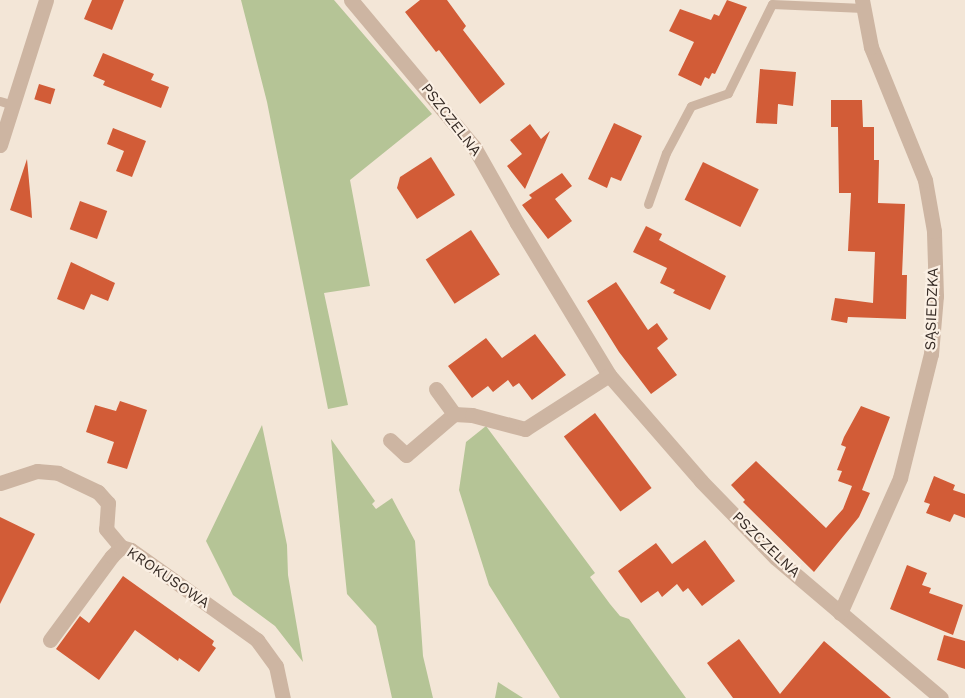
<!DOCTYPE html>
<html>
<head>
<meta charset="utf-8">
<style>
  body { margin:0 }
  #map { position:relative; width:965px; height:698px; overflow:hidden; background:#f3e6d7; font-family:"Work Sans",sans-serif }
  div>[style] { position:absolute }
  .green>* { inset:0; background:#b5c496 }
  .building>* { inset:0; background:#d25c37; transform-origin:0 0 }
  .service>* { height:9px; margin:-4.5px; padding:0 4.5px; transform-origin:4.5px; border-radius:4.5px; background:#cdb5a2 }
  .minor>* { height:15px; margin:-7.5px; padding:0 7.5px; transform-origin:7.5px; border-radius:7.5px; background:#cdb5a2 }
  span { translate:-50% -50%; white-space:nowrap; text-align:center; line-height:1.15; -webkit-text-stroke:4.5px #fbf0e4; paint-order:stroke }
  .street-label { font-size:15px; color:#362b25 }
</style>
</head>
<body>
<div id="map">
  <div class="green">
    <i style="clip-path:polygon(241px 0,334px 0,432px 114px,350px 180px,370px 286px,324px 293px,348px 405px,328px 409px,267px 102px)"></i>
    <i style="clip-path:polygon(262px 425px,287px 545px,288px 575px,303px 662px,275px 626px,233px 595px,206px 541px)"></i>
    <i style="clip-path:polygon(486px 426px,595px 573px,590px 577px,610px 604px,620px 616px,629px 619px,686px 698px,560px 698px,489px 585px,459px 490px,466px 442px)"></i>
    <i style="clip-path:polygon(331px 439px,375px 501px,372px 504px,376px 509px,392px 498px,415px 541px,423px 656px,433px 698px,392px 698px,376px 626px,347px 594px)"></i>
    <i style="clip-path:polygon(498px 682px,523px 698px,495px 698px)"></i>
  </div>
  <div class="building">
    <i style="clip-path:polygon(92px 0,124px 0,112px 30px,84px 19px)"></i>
    <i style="clip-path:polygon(420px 0,447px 0,466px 26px,463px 30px,505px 84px,480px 104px,439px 50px,436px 52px,405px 12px)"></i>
    <i style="clip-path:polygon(727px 0,747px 7px,715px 74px,712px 73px,709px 79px,705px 77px,701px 86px,678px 75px,694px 42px,669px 31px,680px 9px,711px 20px,714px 14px,719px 16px)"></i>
    <i style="clip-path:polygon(103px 53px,154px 74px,151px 80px,169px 87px,161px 108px,103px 85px,105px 81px,93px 76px)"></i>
    <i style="clip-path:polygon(760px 69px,796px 72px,793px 106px,778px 104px,777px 124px,756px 123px)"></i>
    <i style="left:39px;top:84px;width:17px;height:16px;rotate:17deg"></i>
    <i style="clip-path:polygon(831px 100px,862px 100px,863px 127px,874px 127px,874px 160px,879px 160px,878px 203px,905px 204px,902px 275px,907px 275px,906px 319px,848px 317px,847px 323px,831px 320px,835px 298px,873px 303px,875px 252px,848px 251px,851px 193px,839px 193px,838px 127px,831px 127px)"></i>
    <i style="clip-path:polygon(614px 123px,642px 136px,621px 181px,611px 177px,607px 188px,588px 179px)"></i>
    <i style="clip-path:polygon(530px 124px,541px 139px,550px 131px,525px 189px,507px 166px,522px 154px,510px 140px)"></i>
    <i style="clip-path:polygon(113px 128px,146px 141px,132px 177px,116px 171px,124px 151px,107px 144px)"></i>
    <i style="clip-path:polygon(431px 157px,455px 195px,417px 219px,397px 188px,400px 177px)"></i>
    <i style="clip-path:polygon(27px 159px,31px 203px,32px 218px,10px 210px)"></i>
    <i style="left:703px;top:162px;width:62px;height:42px;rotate:26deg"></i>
    <i style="clip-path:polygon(562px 173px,572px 186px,555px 199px,572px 221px,548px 239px,522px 205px,532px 198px,529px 195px)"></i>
    <i style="left:80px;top:201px;width:29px;height:30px;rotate:20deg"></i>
    <i style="clip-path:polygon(646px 226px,662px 234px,659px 240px,726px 276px,710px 310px,673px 293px,675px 290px,660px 283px,667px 268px,633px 252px)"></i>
    <i style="left:471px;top:230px;width:53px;height:54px;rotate:57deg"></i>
    <i style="clip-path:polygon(71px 262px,115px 283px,108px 301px,91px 294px,84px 310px,57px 299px)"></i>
    <i style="clip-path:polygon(616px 282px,648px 330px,657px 323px,668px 339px,657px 348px,677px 375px,651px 394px,619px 352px,587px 301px)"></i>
    <i style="clip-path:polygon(535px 334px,566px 375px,532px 400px,519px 383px,513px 387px,508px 380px,493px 392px,488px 386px,472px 398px,448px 366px,486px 338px,502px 358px)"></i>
    <i style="clip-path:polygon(120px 401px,147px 410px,127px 469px,107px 463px,114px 442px,86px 432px,95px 405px,116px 411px)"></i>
    <i style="clip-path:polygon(861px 406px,890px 417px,862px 490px,870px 493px,859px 517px,814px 572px,743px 502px,745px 500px,731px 485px,756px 461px,826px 528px,843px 509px,852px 486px,838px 481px,842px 471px,837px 470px,846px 447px,841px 445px,844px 437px)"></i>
    <i style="left:595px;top:413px;width:94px;height:39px;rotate:53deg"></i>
    <i style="clip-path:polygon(934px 476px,955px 485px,953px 490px,965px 494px,965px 518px,954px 514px,950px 522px,926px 513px,930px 504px,924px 502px)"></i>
    <i style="clip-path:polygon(0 517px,35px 534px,0 604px)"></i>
    <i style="clip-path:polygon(705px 540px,735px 581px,702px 606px,688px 588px,683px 592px,677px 584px,662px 597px,658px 591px,641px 603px,618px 571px,656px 543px,672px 564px)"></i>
    <i style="clip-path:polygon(907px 565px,927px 573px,922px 585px,931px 588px,929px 593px,963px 605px,953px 635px,890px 609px)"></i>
    <i style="clip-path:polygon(123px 576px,214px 641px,212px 645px,216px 648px,199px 672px,179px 658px,178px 661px,135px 630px,99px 680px,56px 649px,80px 616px,89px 623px)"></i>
    <i style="clip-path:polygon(944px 635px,965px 641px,965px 669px,937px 660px)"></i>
    <i style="clip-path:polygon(739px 639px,780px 694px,824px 641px,891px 698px,733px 698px,707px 663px)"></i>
  </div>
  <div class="service">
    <i style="left:0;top:101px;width:14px;rotate:17deg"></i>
    <i style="left:648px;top:204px;width:54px;rotate:-70.6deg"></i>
    <i style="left:666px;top:153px;width:53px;rotate:-62deg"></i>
    <i style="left:691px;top:106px;width:39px;rotate:-19deg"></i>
    <i style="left:728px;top:93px;width:99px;rotate:-63.7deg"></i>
    <i style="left:772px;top:4px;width:91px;rotate:2.5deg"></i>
  </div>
  <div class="minor">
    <i style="left:351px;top:0;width:192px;rotate:50.1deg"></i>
    <i style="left:474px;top:147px;width:87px;rotate:60.5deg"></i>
    <i style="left:517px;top:223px;width:178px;rotate:58.8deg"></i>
    <i style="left:609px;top:375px;width:140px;rotate:49deg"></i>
    <i style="left:701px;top:481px;width:107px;rotate:45.8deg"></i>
    <i style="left:776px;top:558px;width:216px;rotate:40.3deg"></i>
    <i style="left:0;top:145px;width:152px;rotate:-72.4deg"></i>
    <i style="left:436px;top:389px;width:31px;rotate:54deg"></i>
    <i style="left:390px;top:440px;width:22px;rotate:43deg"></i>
    <i style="left:406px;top:455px;width:63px;rotate:-40.5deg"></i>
    <i style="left:454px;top:414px;width:18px;rotate:3deg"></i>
    <i style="left:472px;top:415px;width:55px;rotate:14.8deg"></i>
    <i style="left:525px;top:429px;width:100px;rotate:-32.7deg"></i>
    <i style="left:0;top:483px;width:39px;rotate:-18deg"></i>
    <i style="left:37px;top:471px;width:21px;rotate:5deg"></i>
    <i style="left:58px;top:473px;width:44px;rotate:25.4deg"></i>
    <i style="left:98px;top:492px;width:15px;rotate:48deg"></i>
    <i style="left:108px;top:503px;width:26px;rotate:94deg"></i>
    <i style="left:106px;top:529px;width:23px;rotate:50deg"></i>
    <i style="left:840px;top:613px;width:148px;rotate:-66deg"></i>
    <i style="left:900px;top:478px;width:128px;rotate:-76deg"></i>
    <i style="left:931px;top:354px;width:58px;rotate:-85.1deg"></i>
    <i style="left:936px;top:296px;width:65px;rotate:-91.8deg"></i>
    <i style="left:934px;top:231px;width:52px;rotate:-100deg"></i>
    <i style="left:925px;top:180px;width:144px;rotate:-112.1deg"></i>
    <i style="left:871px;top:47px;width:48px;rotate:-100.8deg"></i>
    <i style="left:50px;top:640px;width:104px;rotate:-53.6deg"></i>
    <i style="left:112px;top:556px;width:13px;rotate:-45deg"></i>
    <i style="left:121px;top:547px;width:10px;rotate:17deg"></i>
    <i style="left:131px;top:550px;width:155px;rotate:35.5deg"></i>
    <i style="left:257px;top:640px;width:32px;rotate:54deg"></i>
    <i style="left:276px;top:666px;width:33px;rotate:78deg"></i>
  </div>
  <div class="street-label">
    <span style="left:451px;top:120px;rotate:52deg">PSZCZELNA</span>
    <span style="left:932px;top:309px;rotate:-88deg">SĄSIEDZKA</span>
    <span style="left:766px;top:545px;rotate:44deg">PSZCZELNA</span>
    <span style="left:168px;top:578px;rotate:34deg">KROKUSOWA</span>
  </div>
</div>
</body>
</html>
